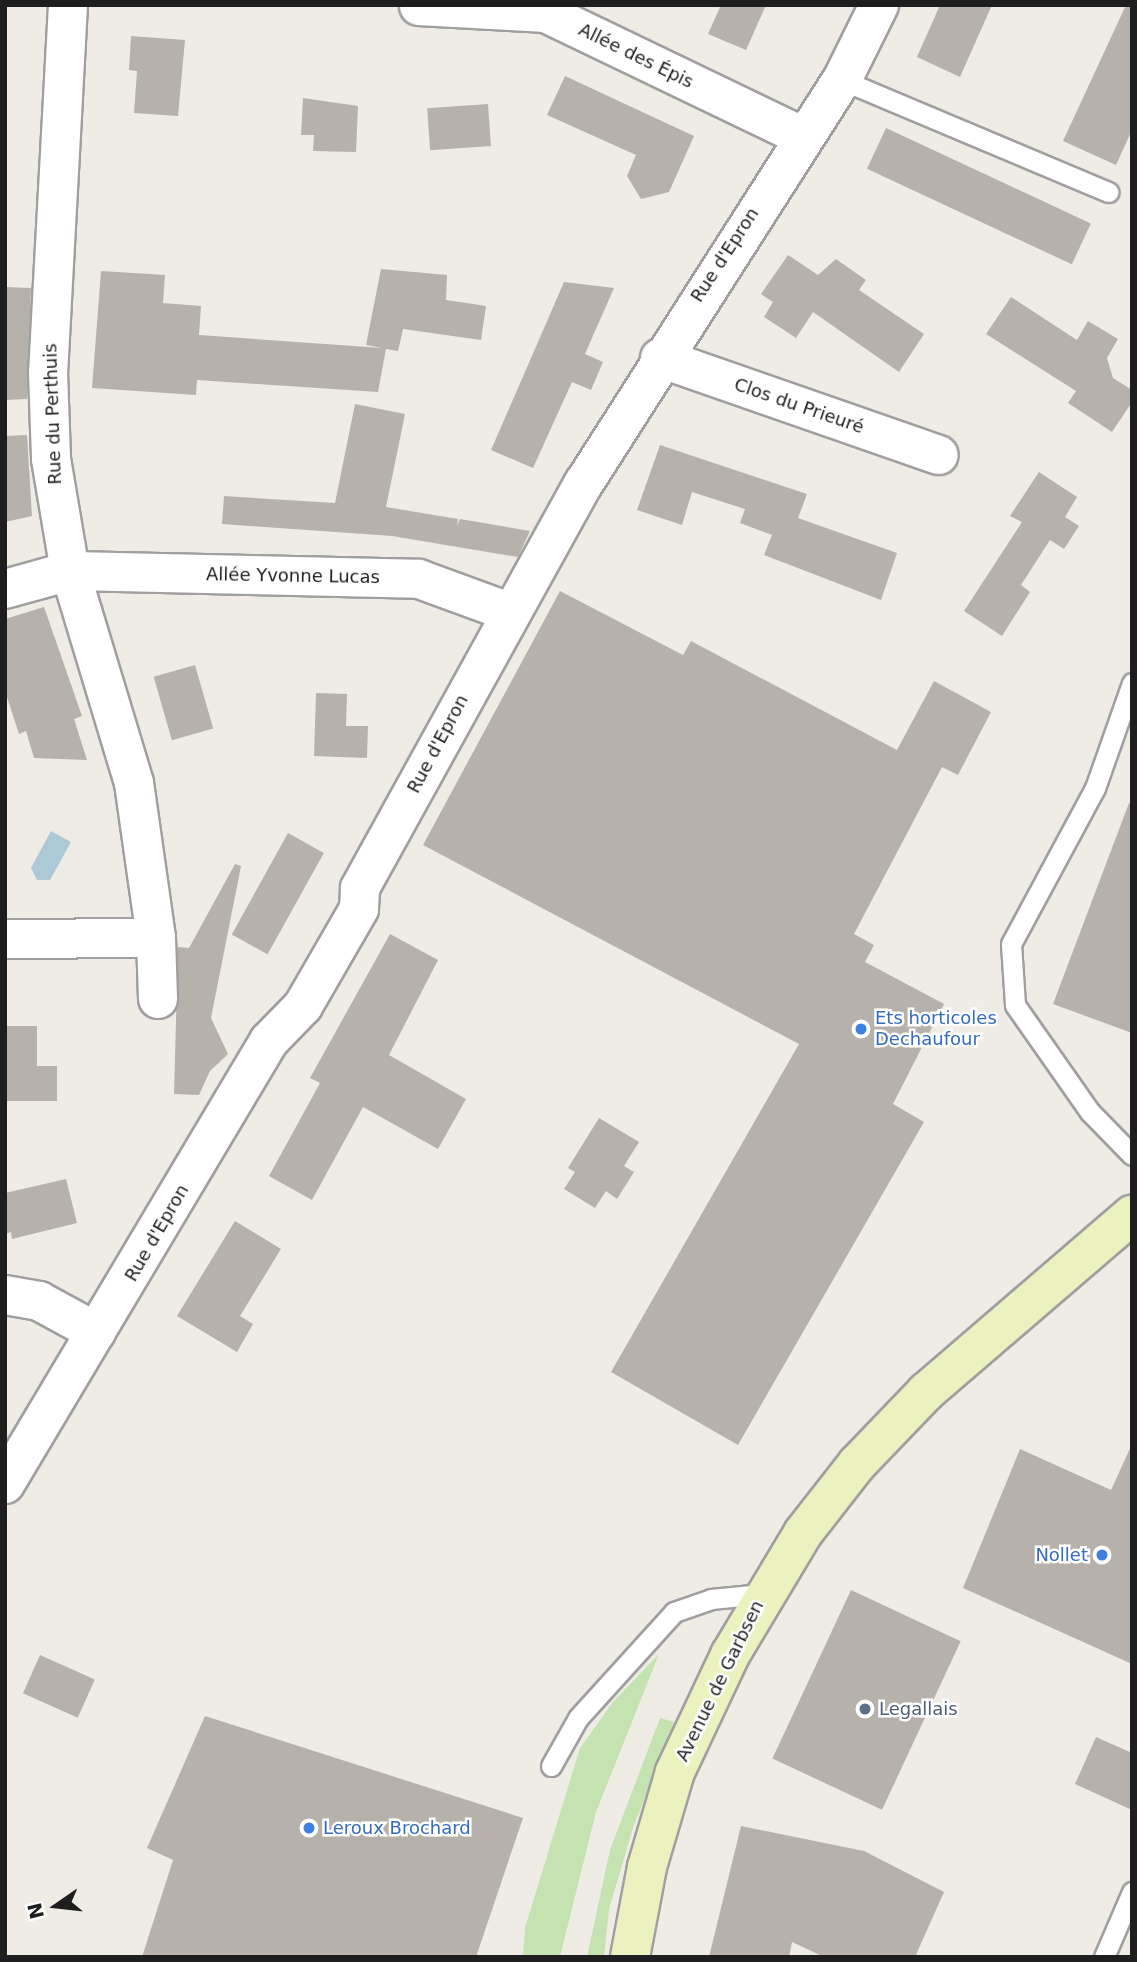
<!DOCTYPE html>
<html>
<head>
<meta charset="utf-8">
<style>
  body { margin:0 }
  #map { position:relative; width:1137px; height:1962px; overflow:hidden; background:#eeece5; font-family:"DejaVu Sans",sans-serif }
  div>[style] { position:absolute }
  .grass>* { inset:0; background:#c5e2b1 }
  .water>* { inset:0; background:#abc9d6 }
  .building>* { inset:0; background:#b7b1ab; transform-origin:0 0 }
  .roads { filter:drop-shadow(2px 0 #9f9f9f) drop-shadow(-2px 0 #9f9f9f) drop-shadow(0 2px #9f9f9f) drop-shadow(0 -2px #9f9f9f) }
  .service>* { height:19px; margin:-9.5px; padding:0 9.5px; transform-origin:9.5px; border-radius:9.5px; background:#fff }
  .minor>* { height:38px; margin:-19px; padding:0 19px; transform-origin:19px; border-radius:19px; background:#fff }
  .secondary>* { height:38px; margin:-19px; padding:0 19px; transform-origin:19px; border-radius:19px; background:#ebf2bf }
  .dots>* { width:19px; height:19px; translate:-50% -50%; box-sizing:border-box; border:4px solid #fff; border-radius:50% }
  span { translate:-50% -50%; white-space:nowrap; text-align:center; line-height:1.15; -webkit-text-stroke:5px #fff; paint-order:stroke }
  .street-label { font-size:18px; color:#1e1e1e }
  .shop-label { font-size:18px; color:#366cbe }
  .left { translate:0 -50%; text-align:left }
  .right { translate:-100% -50%; text-align:right }
  .service-label { font-size:18px; color:#4e5e75 }
  .frame { position:absolute; inset:0; border:7px solid #1e1e1e; pointer-events:none }
  .north { position:absolute; left:21px; top:1871px; width:70px; height:70px; -webkit-text-stroke:5px #fff; paint-order:stroke; rotate:256deg; font-size:19px; font-weight:700; line-height:28px; text-align:center; color:#1e1e1e }
  .north::after { content:''; display:block; margin:auto; width:24px; height:32px; background:#1e1e1e; clip-path:polygon(50% 0,100% 100%,50% 72%,0 100%) }
</style>
</head>
<body>
<div id="map">
  <div class="grass">
    <i style="clip-path:polygon(659px 1654px,596px 1812px,560px 1957px,523px 1957px,525px 1928px,580px 1748px,613px 1702px)"></i>
    <i style="clip-path:polygon(660px 1718px,674px 1722px,633px 1828px,609px 1909px,604px 1957px,587px 1957px,610px 1850px)"></i>
  </div>
  <div class="water">
    <i style="clip-path:polygon(51px 831px,71px 842px,50px 880px,37px 880px,31px 868px)"></i>
  </div>
  <div class="building">
    <i style="clip-path:polygon(721px 5px,766px 5px,746px 50px,708px 34px)"></i>
    <i style="clip-path:polygon(940px 5px,992px 5px,960px 77px,917px 57px)"></i>
    <i style="clip-path:polygon(1126px 5px,1132px 5px,1132px 130px,1116px 165px,1063px 141px)"></i>
    <i style="clip-path:polygon(131px 36px,185px 40px,178px 116px,134px 113px,137px 71px,129px 70px)"></i>
    <i style="clip-path:polygon(565px 76px,694px 136px,669px 192px,641px 199px,627px 176px,636px 155px,547px 115px)"></i>
    <i style="clip-path:polygon(303px 98px,358px 106px,356px 152px,313px 151px,314px 135px,301px 135px)"></i>
    <i style="left:488px;top:104px;width:42px;height:61px;rotate:86deg"></i>
    <i style="left:886px;top:128px;width:226px;height:45px;rotate:25deg"></i>
    <i style="clip-path:polygon(788px 255px,818px 275px,836px 259px,866px 280px,859px 290px,924px 334px,899px 372px,813px 312px,796px 338px,764px 317px,773px 302px,761px 294px)"></i>
    <i style="clip-path:polygon(381px 269px,447px 275px,446px 300px,486px 306px,481px 340px,403px 329px,398px 351px,386px 349px,378px 392px,197px 380px,196px 395px,92px 388px,101px 271px,165px 275px,163px 303px,201px 306px,199px 335px,382px 348px,366px 345px)"></i>
    <i style="clip-path:polygon(564px 282px,614px 288px,585px 354px,603px 362px,591px 390px,572px 382px,533px 468px,491px 450px)"></i>
    <i style="clip-path:polygon(5px 287px,31px 288px,27px 399px,5px 400px)"></i>
    <i style="clip-path:polygon(1011px 297px,1077px 340px,1088px 321px,1118px 339px,1107px 358px,1113px 378px,1132px 390px,1132px 402px,1112px 432px,1068px 403px,1076px 391px,986px 334px)"></i>
    <i style="clip-path:polygon(355px 404px,405px 414px,386px 507px,458px 519px,457px 526px,460px 519px,530px 531px,518px 557px,392px 536px,222px 524px,224px 496px,335px 503px)"></i>
    <i style="clip-path:polygon(27px 435px,32px 516px,5px 522px,5px 436px)"></i>
    <i style="clip-path:polygon(660px 445px,807px 494px,798px 518px,897px 553px,881px 600px,764px 555px,772px 535px,740px 523px,745px 509px,692px 492px,682px 525px,637px 510px)"></i>
    <i style="clip-path:polygon(1039px 472px,1077px 497px,1065px 517px,1079px 526px,1064px 549px,1050px 540px,1021px 585px,1030px 592px,1002px 636px,964px 611px,1022px 522px,1010px 516px)"></i>
    <i style="clip-path:polygon(560px 591px,683px 655px,691px 641px,897px 750px,934px 681px,991px 712px,958px 775px,942px 767px,854px 934px,874px 945px,865px 962px,944px 1004px,893px 1104px,924px 1122px,738px 1445px,611px 1372px,799px 1044px,423px 845px)"></i>
    <i style="clip-path:polygon(44px 607px,82px 716px,74px 719px,87px 760px,34px 758px,26px 731px,19px 734px,5px 691px,5px 619px)"></i>
    <i style="left:195px;top:665px;width:66px;height:43px;rotate:74deg"></i>
    <i style="clip-path:polygon(316px 693px,347px 694px,346px 726px,368px 726px,367px 758px,314px 756px)"></i>
    <i style="clip-path:polygon(1129px 803px,1132px 804px,1132px 1033px,1053px 1004px)"></i>
    <i style="left:288px;top:833px;width:41px;height:116px;rotate:29deg"></i>
    <i style="clip-path:polygon(235px 864px,241px 866px,211px 1018px,228px 1054px,210px 1071px,199px 1095px,174px 1094px,178px 947px,189px 948px)"></i>
    <i style="clip-path:polygon(390px 934px,438px 960px,389px 1055px,466px 1099px,438px 1149px,363px 1107px,312px 1200px,269px 1176px,320px 1083px,310px 1078px)"></i>
    <i style="clip-path:polygon(5px 1026px,37px 1026px,37px 1066px,57px 1066px,57px 1101px,5px 1101px)"></i>
    <i style="clip-path:polygon(599px 1118px,639px 1142px,624px 1166px,634px 1172px,617px 1199px,606px 1191px,595px 1208px,564px 1189px,575px 1172px,568px 1168px)"></i>
    <i style="clip-path:polygon(66px 1179px,77px 1223px,12px 1239px,11px 1232px,5px 1234px,5px 1193px)"></i>
    <i style="clip-path:polygon(235px 1221px,281px 1249px,240px 1316px,253px 1324px,237px 1352px,177px 1316px)"></i>
    <i style="clip-path:polygon(1132px 1444px,1132px 1664px,963px 1588px,1020px 1449px,1111px 1490px)"></i>
    <i style="left:851px;top:1590px;width:121px;height:186px;rotate:25deg"></i>
    <i style="left:40px;top:1655px;width:60px;height:42px;rotate:24deg"></i>
    <i style="clip-path:polygon(205px 1716px,523px 1818px,476px 1957px,142px 1957px,173px 1860px,147px 1848px)"></i>
    <i style="clip-path:polygon(1096px 1737px,1132px 1753px,1132px 1810px,1075px 1784px)"></i>
    <i style="clip-path:polygon(741px 1826px,864px 1851px,944px 1892px,915px 1957px,824px 1957px,792px 1942px,789px 1957px,709px 1957px)"></i>
  </div>
  <div class="roads">
    <div class="service">
      <i style="left:842px;top:80px;width:289px;rotate:22.8deg"></i>
      <i style="left:1132px;top:683px;width:111px;rotate:109.4deg"></i>
      <i style="left:1095px;top:788px;width:177px;rotate:118.3deg"></i>
      <i style="left:1011px;top:944px;width:61px;rotate:86.2deg"></i>
      <i style="left:1015px;top:1005px;width:131px;rotate:55deg"></i>
      <i style="left:1090px;top:1112px;width:60px;rotate:45.7deg"></i>
      <i style="left:551px;top:1766px;width:55px;rotate:-60.6deg"></i>
      <i style="left:578px;top:1718px;width:143px;rotate:-47.8deg"></i>
      <i style="left:674px;top:1612px;width:39px;rotate:-19deg"></i>
      <i style="left:711px;top:1599px;width:51px;rotate:-5.6deg"></i>
      <i style="left:1104px;top:1957px;width:71px;rotate:-66.7deg"></i>
    </div>
    <div class="minor">
      <i style="left:68px;top:5px;width:368px;rotate:93.1deg"></i>
      <i style="left:48px;top:372px;width:87px;rotate:88deg"></i>
      <i style="left:51px;top:459px;width:114px;rotate:80.4deg"></i>
      <i style="left:70px;top:571px;width:221px;rotate:73.2deg"></i>
      <i style="left:134px;top:783px;width:157px;rotate:81.9deg"></i>
      <i style="left:156px;top:938px;width:61px;rotate:88.1deg"></i>
      <i style="left:419px;top:6px;width:127px;rotate:3.2deg"></i>
      <i style="left:546px;top:13px;width:284px;rotate:25.7deg"></i>
      <i style="left:660px;top:358px;width:295px;rotate:19.2deg"></i>
      <i style="left:5px;top:589px;width:67px;rotate:-15.5deg"></i>
      <i style="left:70px;top:571px;width:349px;rotate:1.3deg"></i>
      <i style="left:419px;top:579px;width:96px;rotate:20.1deg"></i>
      <i style="left:5px;top:939px;width:151px;rotate:-0.4deg"></i>
      <i style="left:5px;top:1295px;width:35px;rotate:10deg"></i>
      <i style="left:39px;top:1301px;width:65px;rotate:28.5deg"></i>
      <i style="left:5px;top:1484px;width:516px;rotate:-59.21deg"></i>
      <i style="left:269px;top:1041px;width:49px;rotate:-45.8deg"></i>
      <i style="left:303px;top:1006px;width:112px;rotate:-60deg"></i>
      <i style="left:359px;top:909px;width:21px;rotate:-87deg"></i>
      <i style="left:360px;top:888px;width:463px;rotate:-61.1deg"></i>
      <i style="left:584px;top:483px;width:479px;rotate:-57.4deg"></i>
      <i style="left:842px;top:80px;width:84px;rotate:-63.7deg"></i>
    </div>
    <div class="secondary">
      <i style="left:630px;top:1957px;width:92px;rotate:-79.3deg"></i>
      <i style="left:647px;top:1867px;width:99px;rotate:-73.6deg"></i>
      <i style="left:675px;top:1772px;width:129px;rotate:-64.8deg"></i>
      <i style="left:730px;top:1655px;width:142px;rotate:-59.1deg"></i>
      <i style="left:803px;top:1533px;width:88px;rotate:-52deg"></i>
      <i style="left:857px;top:1464px;width:100px;rotate:-46.2deg"></i>
      <i style="left:926px;top:1392px;width:272px;rotate:-40.7deg"></i>
    </div>
  </div>
  <div class="dots">
    <i style="left:861px;top:1029px;background:#3f7fe0"></i>
    <i style="left:1102px;top:1555px;background:#3f7fe0"></i>
    <i style="left:865px;top:1709px;background:#5c6f8a"></i>
    <i style="left:309px;top:1828px;background:#3f7fe0"></i>
  </div>
  <div class="street-label">
    <span style="left:636px;top:56px;rotate:26deg">Allée des Épis</span>
    <span style="left:725px;top:255px;rotate:-57deg">Rue d'Epron</span>
    <span style="left:799px;top:406px;rotate:19deg">Clos du Prieuré</span>
    <span style="left:53px;top:414px;rotate:-92deg">Rue du Perthuis</span>
    <span style="left:293px;top:576px;rotate:1deg">Allée Yvonne Lucas</span>
    <span style="left:438px;top:744px;rotate:-62deg">Rue d'Epron</span>
    <span style="left:157px;top:1233px;rotate:-60deg">Rue d'Epron</span>
    <span style="left:720px;top:1681px;rotate:-64deg">Avenue de Garbsen</span>
  </div>
  <div class="shop-label">
    <span class="left" style="left:875px;top:1029px">Ets horticoles<br>Dechaufour</span>
    <span class="right" style="left:1088px;top:1555px">Nollet</span>
    <span class="left" style="left:323px;top:1828px">Leroux Brochard</span>
  </div>
  <div class="service-label">
    <span class="left" style="left:879px;top:1709px">Legallais</span>
  </div>
  <div class="frame"></div>
  <div class="north">N</div>
</div>
</body>
</html>
